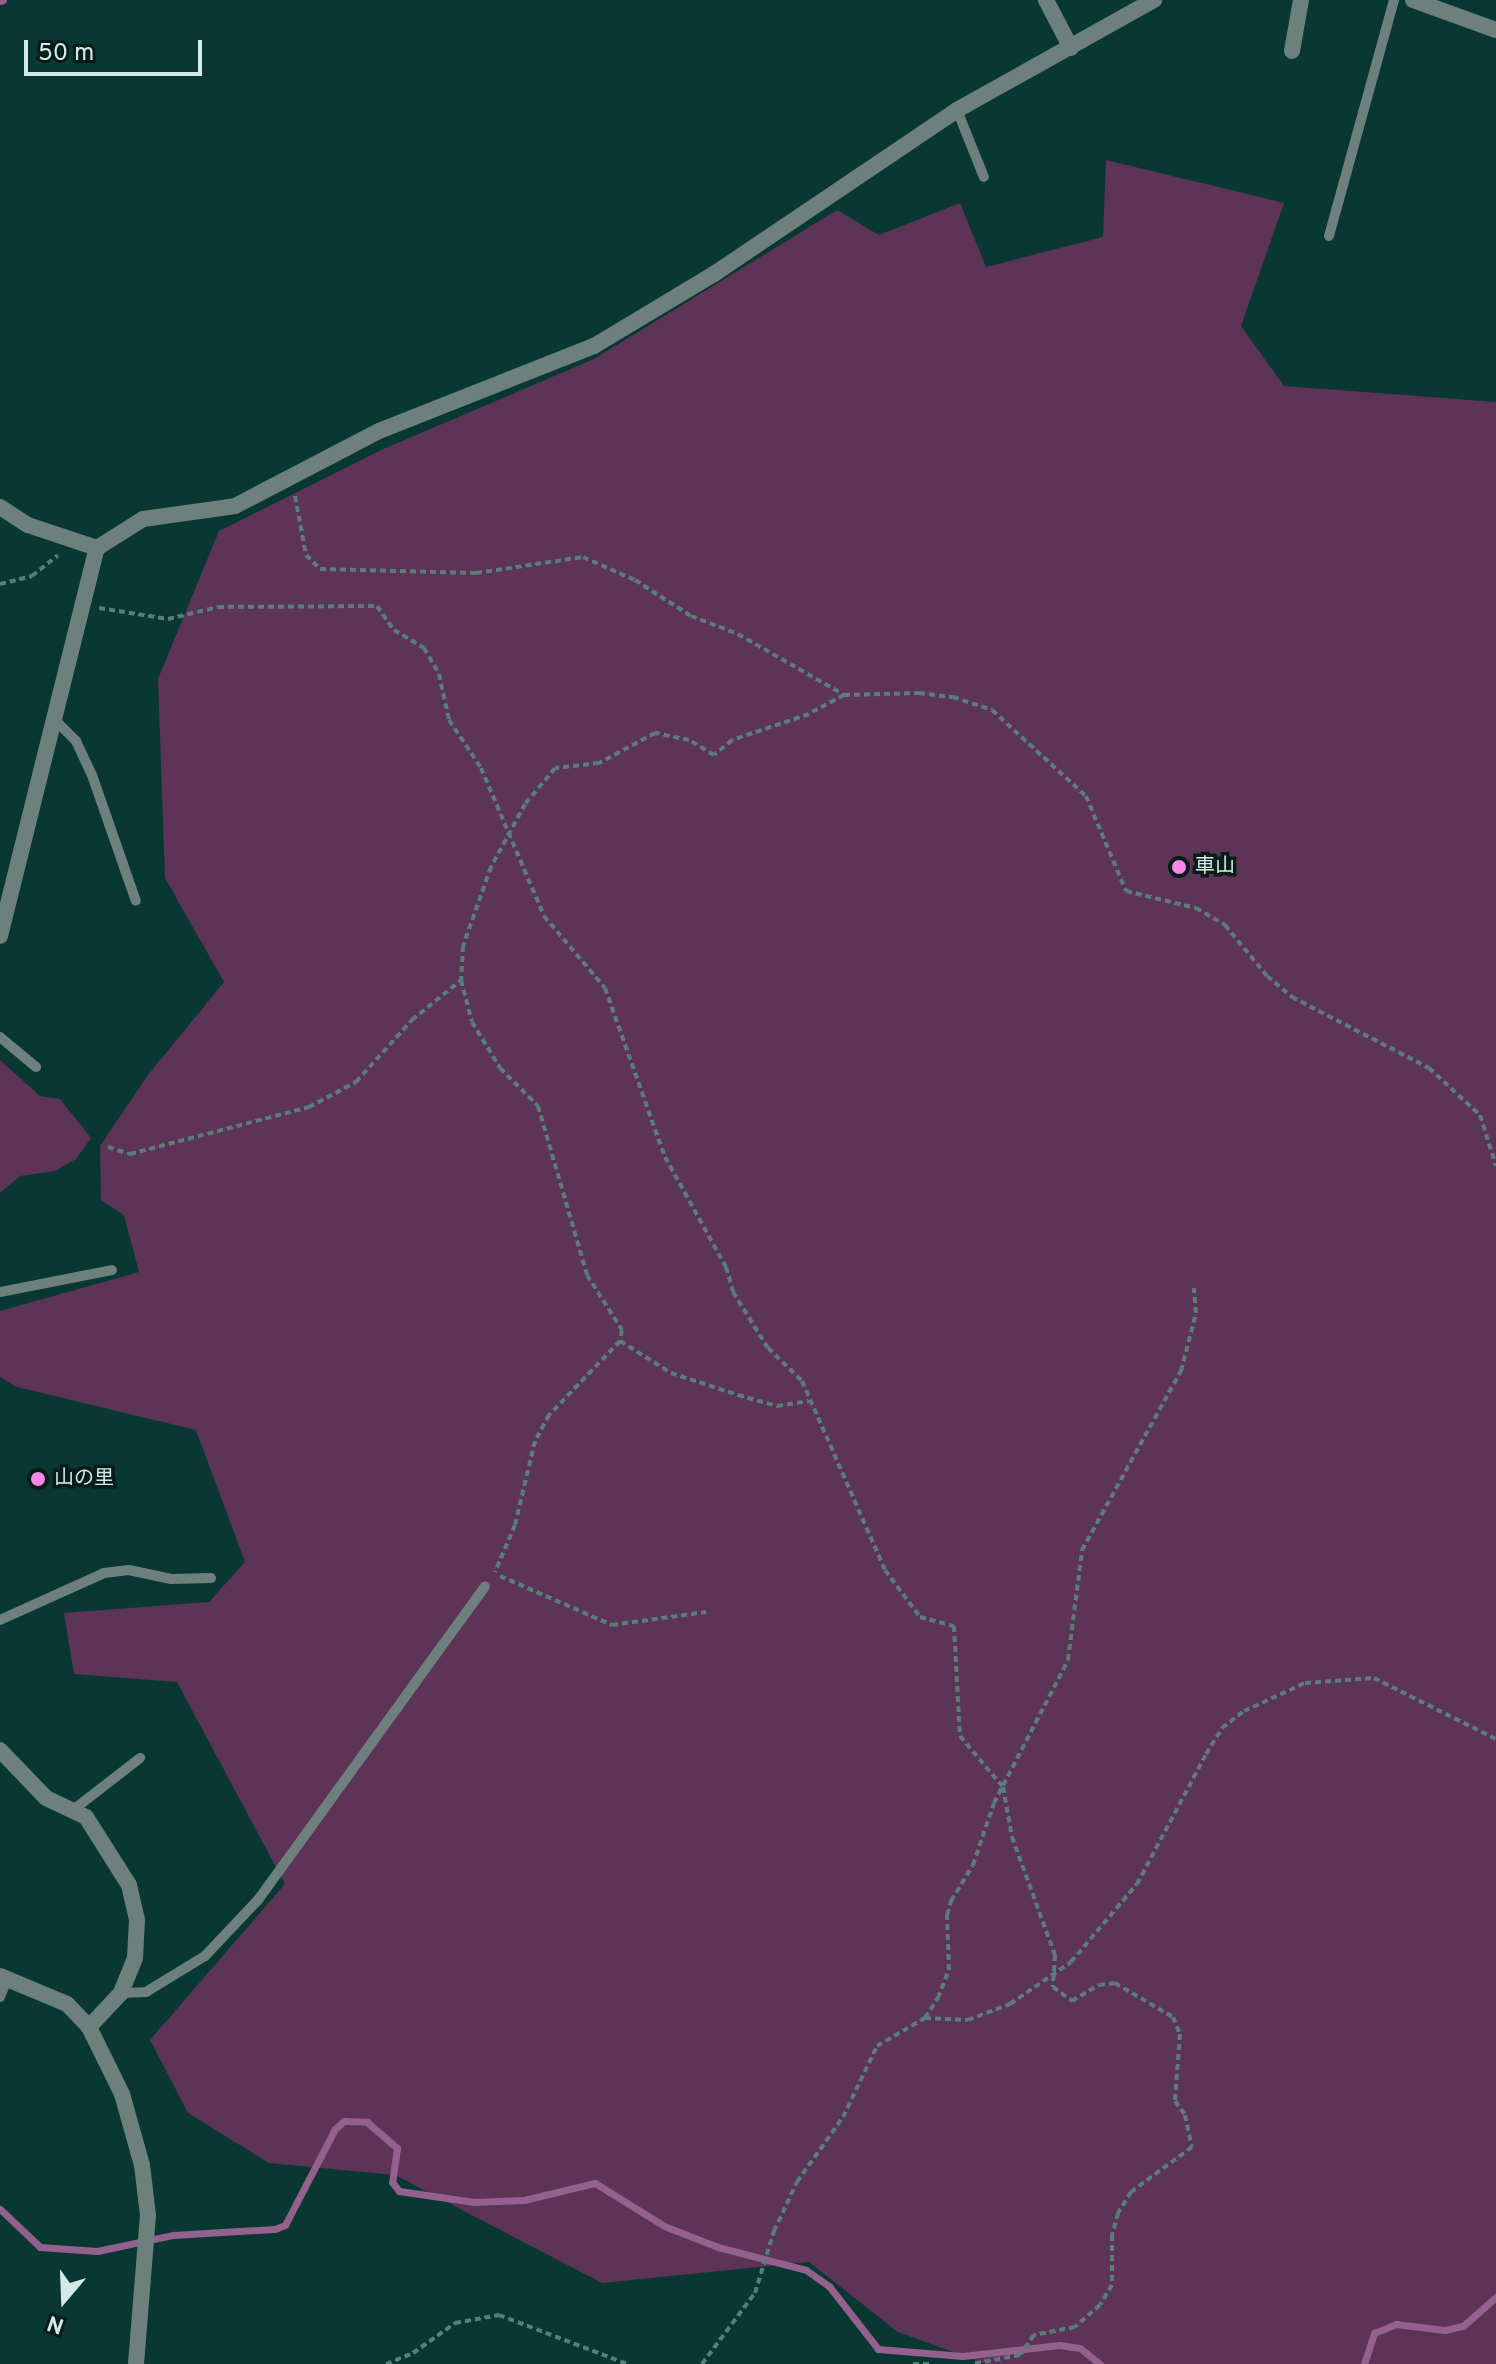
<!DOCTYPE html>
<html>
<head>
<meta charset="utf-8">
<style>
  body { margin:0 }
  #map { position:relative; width:1496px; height:2364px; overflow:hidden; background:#093833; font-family:Overpass,"Noto Sans JP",sans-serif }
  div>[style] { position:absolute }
  .green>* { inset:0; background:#5d3357 }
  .stream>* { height:7px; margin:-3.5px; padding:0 3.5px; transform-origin:3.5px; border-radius:3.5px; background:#94608d }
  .path>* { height:4px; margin-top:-2px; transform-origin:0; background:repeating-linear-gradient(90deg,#597e7a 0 6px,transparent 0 10px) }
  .service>* { height:10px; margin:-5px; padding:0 5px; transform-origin:5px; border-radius:5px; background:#6e807d }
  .minor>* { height:16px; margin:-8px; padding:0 8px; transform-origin:8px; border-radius:8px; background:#6e807d }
  .dots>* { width:22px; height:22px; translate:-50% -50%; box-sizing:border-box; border:4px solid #0a1c19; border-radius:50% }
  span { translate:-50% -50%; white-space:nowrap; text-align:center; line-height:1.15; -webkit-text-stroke:7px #0a1c19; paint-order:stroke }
  .poi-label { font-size:20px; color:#d3eae6 }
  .left { translate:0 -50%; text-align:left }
  .north { position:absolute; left:24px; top:2260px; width:80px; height:80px; -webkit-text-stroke:6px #0a1c19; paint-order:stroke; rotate:199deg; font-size:22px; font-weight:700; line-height:32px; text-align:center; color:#d3eae6 }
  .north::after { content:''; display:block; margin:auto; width:28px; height:36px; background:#d3eae6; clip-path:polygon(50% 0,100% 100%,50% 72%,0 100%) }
  .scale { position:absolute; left:24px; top:40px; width:178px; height:36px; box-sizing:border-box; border:4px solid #d3eae6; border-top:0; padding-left:10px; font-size:24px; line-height:28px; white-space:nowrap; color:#d3eae6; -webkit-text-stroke:6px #0a1c19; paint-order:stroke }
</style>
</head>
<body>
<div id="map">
  <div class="green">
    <i style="clip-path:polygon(1106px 160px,1284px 203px,1241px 326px,1284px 386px,1496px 402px,1496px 2364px,986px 2364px,898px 2332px,809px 2262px,602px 2283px,395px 2175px,269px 2163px,188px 2113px,150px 2040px,285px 1884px,177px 1682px,74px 1674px,64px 1613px,209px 1602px,245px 1562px,196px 1430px,17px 1387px,0 1377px,0 1311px,139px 1272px,124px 1215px,101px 1200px,100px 1146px,148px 1075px,224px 982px,165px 878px,158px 679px,219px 531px,381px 450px,594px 359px,837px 210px,879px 235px,960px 203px,986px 267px,1103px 237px)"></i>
    <i style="clip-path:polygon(0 1060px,40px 1096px,60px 1099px,91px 1138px,76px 1159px,55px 1171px,20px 1176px,0 1193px)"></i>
  </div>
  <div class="stream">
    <i style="left:0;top:1px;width:3px;rotate:-18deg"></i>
    <i style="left:0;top:2209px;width:55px;rotate:43.5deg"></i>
    <i style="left:40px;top:2247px;width:57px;rotate:4deg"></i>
    <i style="left:97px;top:2251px;width:78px;rotate:-11.9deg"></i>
    <i style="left:173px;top:2235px;width:102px;rotate:-3.4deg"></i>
    <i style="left:275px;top:2229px;width:11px;rotate:-22deg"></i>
    <i style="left:285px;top:2225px;width:108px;rotate:-62.5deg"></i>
    <i style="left:335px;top:2129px;width:12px;rotate:-42deg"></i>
    <i style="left:344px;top:2121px;width:23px;rotate:2deg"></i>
    <i style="left:367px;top:2122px;width:40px;rotate:41deg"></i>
    <i style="left:397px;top:2148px;width:34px;rotate:98deg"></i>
    <i style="left:392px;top:2182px;width:11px;rotate:52deg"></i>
    <i style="left:399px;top:2191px;width:76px;rotate:8.3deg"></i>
    <i style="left:474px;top:2202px;width:50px;rotate:-2.3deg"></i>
    <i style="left:524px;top:2200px;width:73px;rotate:-13.5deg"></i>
    <i style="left:595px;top:2183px;width:81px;rotate:31.9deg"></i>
    <i style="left:664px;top:2226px;width:58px;rotate:21.3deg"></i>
    <i style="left:718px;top:2247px;width:91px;rotate:14.6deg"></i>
    <i style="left:806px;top:2270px;width:28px;rotate:35deg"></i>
    <i style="left:829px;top:2286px;width:80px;rotate:52.1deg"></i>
    <i style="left:878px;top:2349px;width:85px;rotate:4.7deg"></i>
    <i style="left:963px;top:2356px;width:97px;rotate:-6.5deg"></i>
    <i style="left:1059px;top:2345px;width:21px;rotate:8deg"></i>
    <i style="left:1080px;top:2348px;width:26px;rotate:39deg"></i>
    <i style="left:1364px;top:2364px;width:33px;rotate:-72deg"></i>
    <i style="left:1374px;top:2333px;width:24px;rotate:-22deg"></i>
    <i style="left:1396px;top:2324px;width:49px;rotate:7deg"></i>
    <i style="left:1445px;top:2330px;width:18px;rotate:-13deg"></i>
    <i style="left:1463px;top:2326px;width:44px;rotate:-41.3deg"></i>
  </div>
  <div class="path">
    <i style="left:295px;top:496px;width:60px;rotate:79.4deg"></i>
    <i style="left:306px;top:555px;width:20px;rotate:45deg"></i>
    <i style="left:320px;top:569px;width:156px;rotate:1.5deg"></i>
    <i style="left:476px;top:573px;width:108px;rotate:-8.5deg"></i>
    <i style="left:583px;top:557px;width:57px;rotate:23.9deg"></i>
    <i style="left:635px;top:580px;width:67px;rotate:32.7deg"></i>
    <i style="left:691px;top:616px;width:50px;rotate:21deg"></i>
    <i style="left:738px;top:634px;width:122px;rotate:29.9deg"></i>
    <i style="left:844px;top:695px;width:40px;rotate:152deg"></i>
    <i style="left:809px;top:714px;width:81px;rotate:161.3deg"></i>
    <i style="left:732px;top:740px;width:23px;rotate:140deg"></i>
    <i style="left:714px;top:755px;width:29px;rotate:-149deg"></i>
    <i style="left:689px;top:740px;width:35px;rotate:-168deg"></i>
    <i style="left:655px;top:733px;width:64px;rotate:151.8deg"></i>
    <i style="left:599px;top:763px;width:44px;rotate:173.5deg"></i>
    <i style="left:555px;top:768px;width:47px;rotate:129.8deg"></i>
    <i style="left:525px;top:804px;width:72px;rotate:118.4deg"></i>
    <i style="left:491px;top:867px;width:84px;rotate:109.5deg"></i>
    <i style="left:463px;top:946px;width:34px;rotate:93deg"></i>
    <i style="left:461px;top:980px;width:43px;rotate:75.3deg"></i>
    <i style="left:472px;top:1022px;width:54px;rotate:58.7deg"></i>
    <i style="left:500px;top:1068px;width:54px;rotate:45deg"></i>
    <i style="left:538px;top:1106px;width:176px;rotate:73.8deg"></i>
    <i style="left:587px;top:1275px;width:65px;rotate:57.5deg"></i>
    <i style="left:622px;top:1330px;width:11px;rotate:100deg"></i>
    <i style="left:620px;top:1341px;width:103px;rotate:133.8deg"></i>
    <i style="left:549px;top:1415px;width:30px;rotate:118deg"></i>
    <i style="left:535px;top:1441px;width:86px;rotate:103.4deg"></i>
    <i style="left:515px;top:1525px;width:51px;rotate:113.1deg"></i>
    <i style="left:0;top:584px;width:33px;rotate:-14deg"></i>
    <i style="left:32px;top:576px;width:33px;rotate:-39deg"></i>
    <i style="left:99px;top:608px;width:70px;rotate:9.1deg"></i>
    <i style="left:168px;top:619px;width:51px;rotate:-13.5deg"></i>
    <i style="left:218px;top:607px;width:159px;rotate:-0.4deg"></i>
    <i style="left:377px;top:606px;width:29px;rotate:55deg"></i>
    <i style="left:394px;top:630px;width:35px;rotate:31deg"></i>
    <i style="left:424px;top:648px;width:30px;rotate:60deg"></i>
    <i style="left:439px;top:674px;width:47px;rotate:77.7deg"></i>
    <i style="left:449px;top:720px;width:58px;rotate:56.3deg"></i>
    <i style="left:481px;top:768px;width:161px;rotate:66.9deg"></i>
    <i style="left:544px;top:916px;width:94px;rotate:49.7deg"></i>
    <i style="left:605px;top:988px;width:179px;rotate:70.5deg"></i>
    <i style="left:665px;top:1157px;width:126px;rotate:61deg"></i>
    <i style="left:726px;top:1267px;width:26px;rotate:74deg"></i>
    <i style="left:733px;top:1292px;width:66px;rotate:58deg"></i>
    <i style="left:768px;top:1348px;width:47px;rotate:44.1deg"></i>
    <i style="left:802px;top:1381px;width:206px;rotate:66.3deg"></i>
    <i style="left:885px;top:1570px;width:59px;rotate:53.3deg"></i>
    <i style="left:920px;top:1617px;width:35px;rotate:15deg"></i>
    <i style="left:954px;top:1626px;width:110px;rotate:86.9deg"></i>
    <i style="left:960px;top:1736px;width:67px;rotate:49.9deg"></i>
    <i style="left:1003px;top:1787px;width:51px;rotate:79.8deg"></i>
    <i style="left:1012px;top:1837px;width:126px;rotate:70deg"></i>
    <i style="left:1055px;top:1955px;width:32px;rotate:94deg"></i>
    <i style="left:1053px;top:1987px;width:24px;rotate:36deg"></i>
    <i style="left:1072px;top:2001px;width:31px;rotate:-31deg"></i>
    <i style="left:1099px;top:1985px;width:16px;rotate:-7deg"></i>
    <i style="left:1115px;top:1983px;width:67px;rotate:30.4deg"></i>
    <i style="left:1173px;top:2017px;width:18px;rotate:68deg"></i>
    <i style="left:1180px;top:2034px;width:67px;rotate:94.3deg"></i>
    <i style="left:1175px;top:2101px;width:17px;rotate:54deg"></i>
    <i style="left:1185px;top:2115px;width:33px;rotate:78deg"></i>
    <i style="left:1192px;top:2147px;width:76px;rotate:143.6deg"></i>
    <i style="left:1131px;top:2192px;width:25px;rotate:122deg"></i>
    <i style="left:1118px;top:2213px;width:23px;rotate:105deg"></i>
    <i style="left:1112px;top:2235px;width:50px;rotate:90deg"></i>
    <i style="left:1112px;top:2285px;width:23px;rotate:121deg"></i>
    <i style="left:1100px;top:2305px;width:33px;rotate:139deg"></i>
    <i style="left:1075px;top:2327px;width:42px;rotate:169deg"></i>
    <i style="left:1034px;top:2335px;width:24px;rotate:125deg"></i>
    <i style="left:1020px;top:2355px;width:49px;rotate:169.4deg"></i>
    <i style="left:844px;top:695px;width:75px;rotate:-1.5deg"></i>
    <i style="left:919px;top:693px;width:34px;rotate:7deg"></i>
    <i style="left:953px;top:697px;width:41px;rotate:18.4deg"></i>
    <i style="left:992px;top:710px;width:127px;rotate:42.5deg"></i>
    <i style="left:1086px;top:796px;width:103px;rotate:67.2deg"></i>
    <i style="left:1126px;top:891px;width:72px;rotate:13.7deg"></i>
    <i style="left:1196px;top:908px;width:34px;rotate:30deg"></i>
    <i style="left:1225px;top:925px;width:66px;rotate:50.5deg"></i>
    <i style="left:1267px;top:976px;width:33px;rotate:40deg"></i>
    <i style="left:1292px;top:997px;width:154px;rotate:27.4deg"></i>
    <i style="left:1429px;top:1068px;width:69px;rotate:42.7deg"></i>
    <i style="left:1480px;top:1115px;width:53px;rotate:72.6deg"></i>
    <i style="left:108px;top:1147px;width:23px;rotate:18deg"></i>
    <i style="left:130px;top:1154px;width:185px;rotate:-14.7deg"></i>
    <i style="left:309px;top:1107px;width:53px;rotate:-28deg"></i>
    <i style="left:356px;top:1082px;width:84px;rotate:-47.9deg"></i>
    <i style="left:412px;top:1020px;width:63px;rotate:-39.2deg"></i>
    <i style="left:620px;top:1341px;width:60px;rotate:32.1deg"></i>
    <i style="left:671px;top:1373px;width:71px;rotate:18.2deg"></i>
    <i style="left:738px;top:1395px;width:41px;rotate:15.8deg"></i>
    <i style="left:777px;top:1406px;width:32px;rotate:-9deg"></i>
    <i style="left:500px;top:1576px;width:122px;rotate:23.6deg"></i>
    <i style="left:612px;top:1625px;width:95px;rotate:-7.9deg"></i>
    <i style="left:925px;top:2018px;width:43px;rotate:2.7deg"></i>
    <i style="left:968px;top:2020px;width:45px;rotate:-20.9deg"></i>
    <i style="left:1010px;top:2004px;width:74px;rotate:-34.5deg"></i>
    <i style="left:1071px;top:1962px;width:102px;rotate:-49.8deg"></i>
    <i style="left:1137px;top:1884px;width:147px;rotate:-62deg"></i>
    <i style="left:1206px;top:1754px;width:31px;rotate:-58deg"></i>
    <i style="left:1222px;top:1728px;width:28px;rotate:-38deg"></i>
    <i style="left:1244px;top:1711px;width:67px;rotate:-24.7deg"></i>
    <i style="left:1305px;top:1683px;width:69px;rotate:-4.1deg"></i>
    <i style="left:1374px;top:1678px;width:136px;rotate:26.6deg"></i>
    <i style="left:386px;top:2364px;width:29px;rotate:-22deg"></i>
    <i style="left:413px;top:2353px;width:52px;rotate:-35.5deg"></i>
    <i style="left:455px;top:2323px;width:45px;rotate:-10.3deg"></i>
    <i style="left:499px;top:2315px;width:137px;rotate:20.9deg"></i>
    <i style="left:702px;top:2364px;width:89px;rotate:-53.3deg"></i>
    <i style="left:755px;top:2293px;width:65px;rotate:-73deg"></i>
    <i style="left:774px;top:2231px;width:54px;rotate:-64.9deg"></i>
    <i style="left:797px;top:2182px;width:80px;rotate:-54.7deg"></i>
    <i style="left:843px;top:2117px;width:79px;rotate:-64.4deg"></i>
    <i style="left:877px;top:2046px;width:56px;rotate:-30.3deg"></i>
    <i style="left:925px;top:2018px;width:24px;rotate:-57deg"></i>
    <i style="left:938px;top:1998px;width:30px;rotate:-69deg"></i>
    <i style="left:949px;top:1970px;width:55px;rotate:-92.1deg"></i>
    <i style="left:947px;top:1915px;width:15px;rotate:-74deg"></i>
    <i style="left:951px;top:1901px;width:42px;rotate:-58.6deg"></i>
    <i style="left:973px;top:1865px;width:65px;rotate:-71.3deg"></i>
    <i style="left:994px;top:1803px;width:161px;rotate:-62.6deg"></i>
    <i style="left:1068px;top:1660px;width:111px;rotate:-82.7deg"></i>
    <i style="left:1082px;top:1550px;width:205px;rotate:-61.1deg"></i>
    <i style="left:1181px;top:1371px;width:60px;rotate:-75.5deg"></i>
    <i style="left:1196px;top:1313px;width:25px;rotate:-95deg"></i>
    <i style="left:913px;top:2364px;width:18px"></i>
  </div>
  <div class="service">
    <i style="left:957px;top:110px;width:72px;rotate:68.1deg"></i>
    <i style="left:1329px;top:236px;width:245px;rotate:-74.6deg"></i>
    <i style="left:53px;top:718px;width:33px;rotate:45deg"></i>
    <i style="left:76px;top:741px;width:38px;rotate:65deg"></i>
    <i style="left:92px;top:775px;width:133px;rotate:70.8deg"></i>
    <i style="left:0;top:1037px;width:47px;rotate:39.8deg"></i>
    <i style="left:0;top:1292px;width:114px;rotate:-11.1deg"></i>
    <i style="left:0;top:1620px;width:114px;rotate:-24.3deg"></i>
    <i style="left:104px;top:1573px;width:25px;rotate:-7deg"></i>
    <i style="left:129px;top:1570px;width:43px;rotate:12.1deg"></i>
    <i style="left:171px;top:1579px;width:40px;rotate:-1.4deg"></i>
    <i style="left:73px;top:1810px;width:85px;rotate:-37.8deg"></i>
    <i style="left:121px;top:1993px;width:25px;rotate:-2deg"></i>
    <i style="left:146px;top:1992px;width:69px;rotate:-31.4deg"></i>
    <i style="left:205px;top:1956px;width:77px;rotate:-46.6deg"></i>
    <i style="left:258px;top:1900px;width:387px;rotate:-54.1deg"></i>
    <i style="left:0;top:1997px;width:22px;rotate:-68deg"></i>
  </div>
  <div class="minor">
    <i style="left:1046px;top:0;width:54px;rotate:62.5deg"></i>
    <i style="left:1413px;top:0;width:88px;rotate:19.9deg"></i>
    <i style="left:1292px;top:51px;width:52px;rotate:-80deg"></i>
    <i style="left:0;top:507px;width:33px;rotate:33deg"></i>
    <i style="left:28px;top:525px;width:73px;rotate:18.4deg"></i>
    <i style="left:0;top:936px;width:400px;rotate:-76deg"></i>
    <i style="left:97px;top:548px;width:54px;rotate:-32.2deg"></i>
    <i style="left:143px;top:519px;width:93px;rotate:-8deg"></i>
    <i style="left:235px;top:506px;width:162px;rotate:-27.5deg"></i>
    <i style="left:379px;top:431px;width:231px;rotate:-21.6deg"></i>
    <i style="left:594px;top:346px;width:140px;rotate:-31deg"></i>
    <i style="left:714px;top:274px;width:293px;rotate:-34deg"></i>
    <i style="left:957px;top:110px;width:226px;rotate:-29.2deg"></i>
    <i style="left:0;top:1750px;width:66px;rotate:46.2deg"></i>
    <i style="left:46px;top:1798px;width:44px;rotate:25.4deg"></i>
    <i style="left:86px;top:1817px;width:80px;rotate:57.7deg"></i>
    <i style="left:129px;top:1885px;width:36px;rotate:77deg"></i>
    <i style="left:137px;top:1920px;width:38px;rotate:93deg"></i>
    <i style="left:135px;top:1958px;width:38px;rotate:112deg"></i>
    <i style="left:121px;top:1993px;width:47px;rotate:133.3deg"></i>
    <i style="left:0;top:1976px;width:73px;rotate:22.7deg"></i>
    <i style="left:67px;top:2004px;width:32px;rotate:46deg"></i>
    <i style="left:89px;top:2027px;width:75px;rotate:63.8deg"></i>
    <i style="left:122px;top:2094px;width:74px;rotate:74.3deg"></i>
    <i style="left:142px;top:2165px;width:50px;rotate:83.2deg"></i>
    <i style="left:148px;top:2215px;width:149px;rotate:94.6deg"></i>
  </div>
  <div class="dots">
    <i style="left:1179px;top:867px;background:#f888ea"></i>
    <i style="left:38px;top:1479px;background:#f888ea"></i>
  </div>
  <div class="poi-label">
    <span class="left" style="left:1195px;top:867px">車山</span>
    <span class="left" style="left:54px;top:1479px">山の里</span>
  </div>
  <div class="north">N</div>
  <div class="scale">50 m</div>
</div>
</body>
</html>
